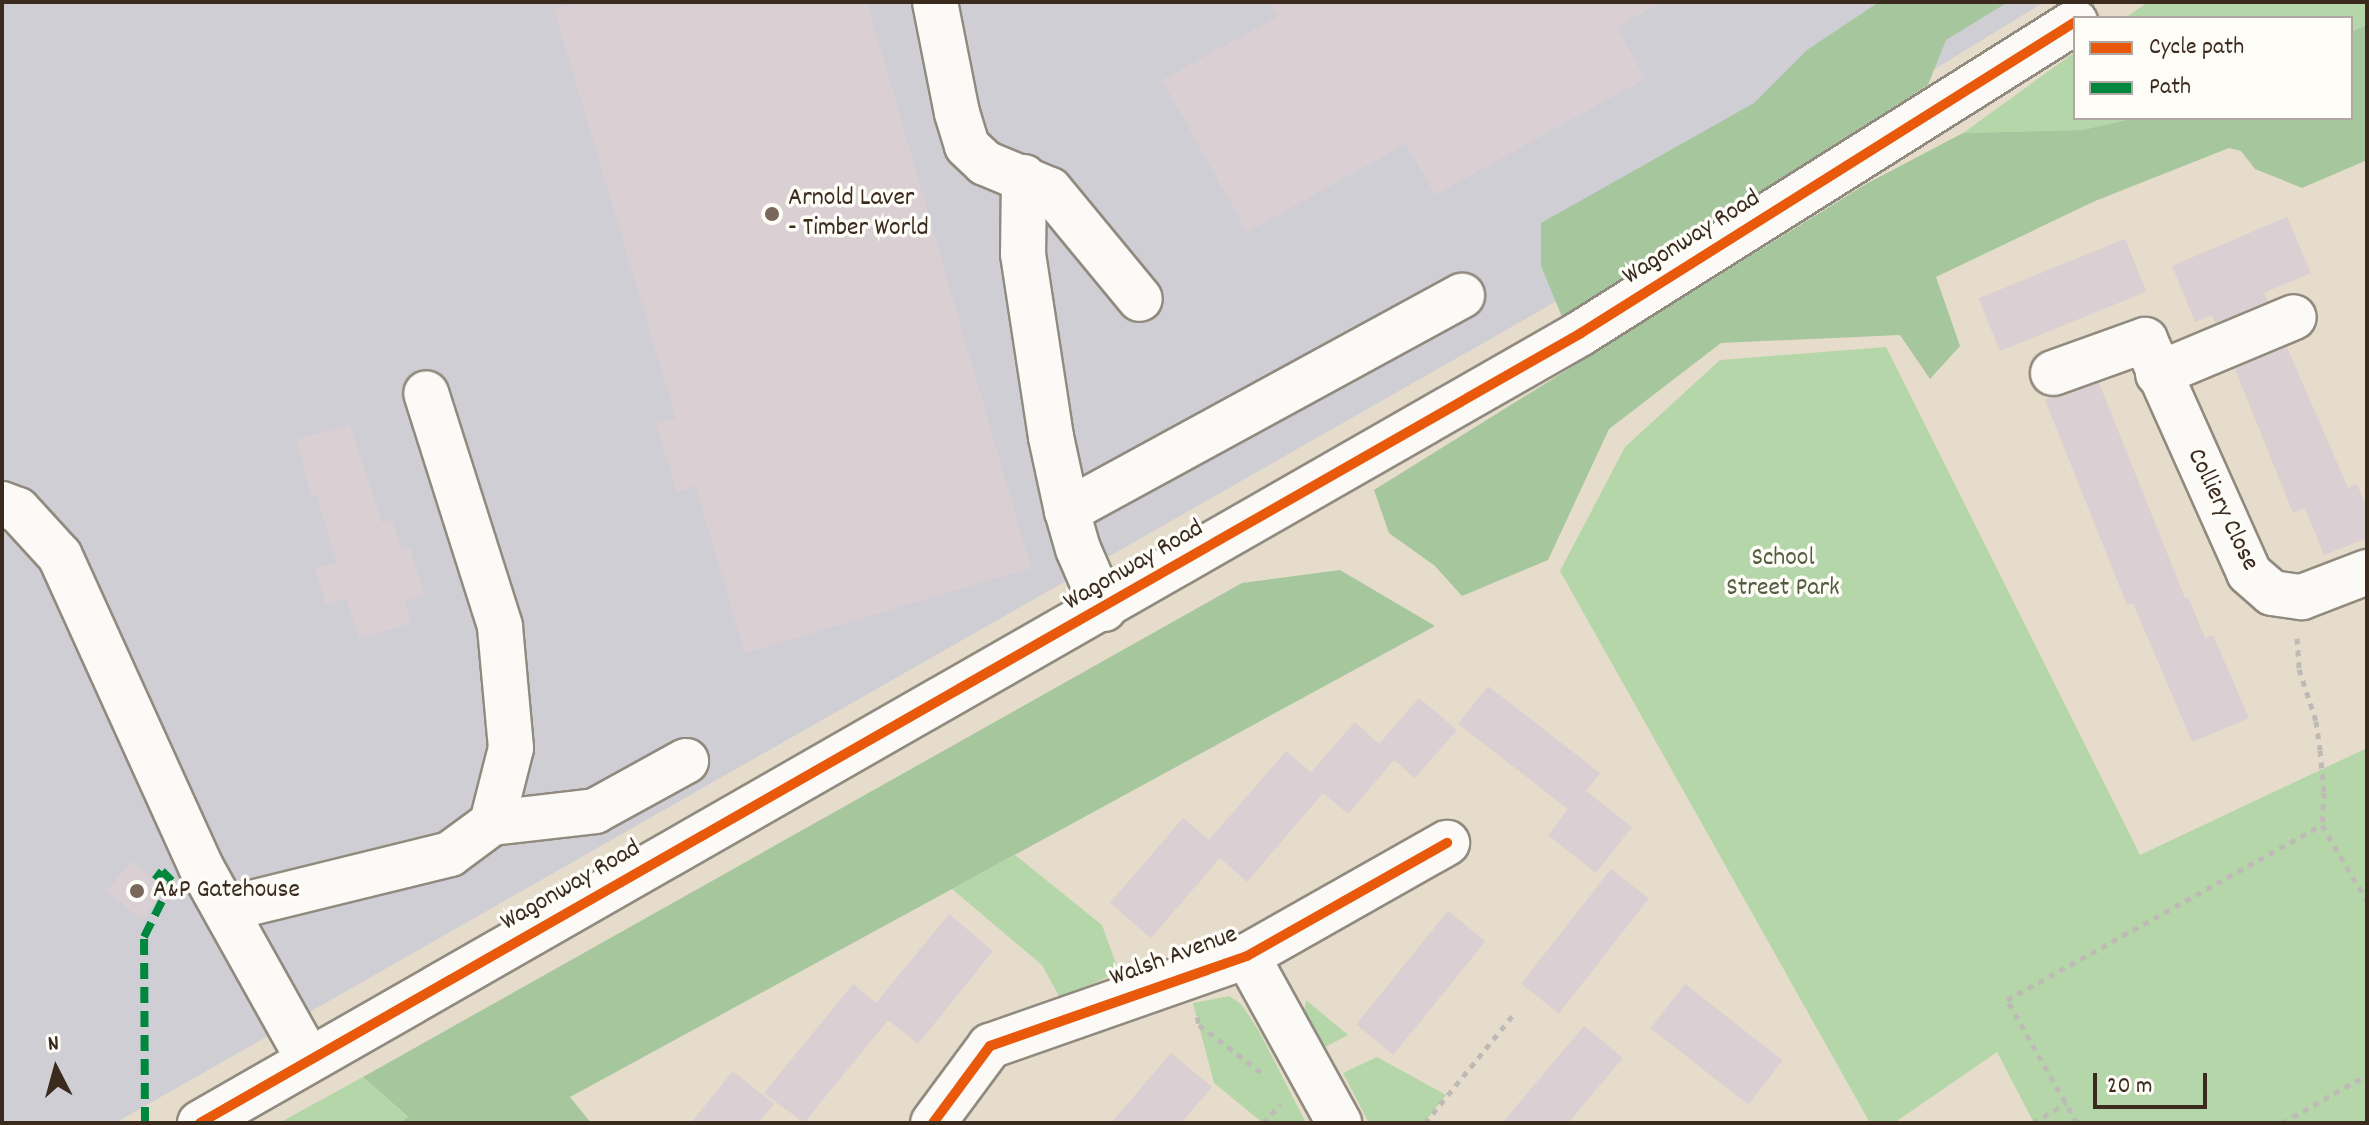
<!DOCTYPE html>
<html>
<head>
<meta charset="utf-8">
<style>
  body { margin:0 }
  #map { position:relative; width:2369px; height:1125px; overflow:hidden; background:#e6dccb; font-family:Dekko,sans-serif }
  div>[style] { position:absolute }
  .industrial>* { inset:0; background:#cfced5 }
  .green>* { inset:0; background:#b5d6a8 }
  .forest>* { inset:0; background:#a6c69d }
  .building>* { inset:0; background:#dacfd3; transform-origin:0 0 }
  .path>* { height:5px; margin-top:-2.5px; transform-origin:0; background:repeating-linear-gradient(90deg,#bebbb7 0 6px,transparent 0 12px) }
  .roads { filter:drop-shadow(2px 0 #918a7f) drop-shadow(-2px 0 #918a7f) drop-shadow(0 2px #918a7f) drop-shadow(0 -2px #918a7f) }
  .minor>* { height:44px; margin:-22px; padding:0 22px; transform-origin:22px; border-radius:22px; background:#fbfaf7 }
  .major>* { height:44px; margin:-22px; padding:0 22px; transform-origin:22px; border-radius:22px; background:#fbfaf7 }
  .quiet>* { height:8px; margin-top:-4px; transform-origin:0; background:repeating-linear-gradient(90deg,#00873e 0 16px,transparent 0 24px) }
  .cycleway>* { height:10px; margin:-5px; padding:0 5px; transform-origin:5px; border-radius:5px; background:#e8590c }
  .dots>* { width:22px; height:22px; translate:-50% -50%; box-sizing:border-box; border:4px solid #fdfcf7; border-radius:50% }
  span { translate:-50% -50%; white-space:nowrap; text-align:center; line-height:1.15; -webkit-text-stroke:7px #fdfcf7; paint-order:stroke }
  .poi-label { font-size:26px; color:#3b2a1e }
  .left { translate:0 -50%; text-align:left }
  .street-label { font-size:26px; color:#3b2a1e }
  .park-label { font-size:26px; color:#545c3f }
  .frame { position:absolute; inset:0; border:4px solid #3b2a1e; pointer-events:none }
  .legend { position:absolute; left:2073px; top:16px; width:280px; height:104px; box-sizing:border-box; background:#fdfcf7; border:2px solid #afa8a0; margin:0; padding:10px 14px; list-style:none; font-size:24px; color:#3b2a1e }
  .legend li { display:flex; align-items:center; gap:16px; height:40px }
  .legend b { width:40px; border:2px solid #afa8a0 }
  .north { position:absolute; left:16px; top:1029px; width:80px; height:80px; -webkit-text-stroke:6px #fdfcf7; paint-order:stroke; rotate:354deg; font-size:22px; font-weight:700; line-height:32px; text-align:center; color:#3b2a1e }
  .north::after { content:''; display:block; margin:auto; width:28px; height:36px; background:#3b2a1e; clip-path:polygon(50% 0,100% 100%,50% 72%,0 100%) }
  .scale { position:absolute; left:2093px; top:1073px; width:114px; height:36px; box-sizing:border-box; border:4px solid #3b2a1e; border-top:0; padding-left:10px; font-size:24px; line-height:28px; white-space:nowrap; color:#3b2a1e; -webkit-text-stroke:6px #fdfcf7; paint-order:stroke }
</style>
</head>
<body>
<div id="map">
  <div class="industrial">
    <i style="clip-path:polygon(2px 2px,2044px 2px,1543px 309px,115px 1123px,2px 1123px)"></i>
  </div>
  <div class="green">
    <i style="clip-path:polygon(2148px 2px,2367px 2px,2367px 25px,2351px 32px,2351px 18px,2125px 18px)"></i>
    <i style="clip-path:polygon(2075px 52px,2075px 118px,2134px 118px,2082px 130px,1963px 133px)"></i>
    <i style="clip-path:polygon(1886px 347px,2140px 855px,2367px 748px,2367px 1123px,2034px 1123px,1997px 1052px,1894px 1123px,1870px 1123px,1560px 571px,1625px 447px,1720px 360px)"></i>
    <i style="clip-path:polygon(1015px 855px,1102px 925px,1119px 972px,1060px 998px,1042px 965px,952px 889px)"></i>
    <i style="clip-path:polygon(1229px 996px,1241px 1004px,1259px 1031px,1306px 1123px,1263px 1123px,1214px 1083px,1193px 1003px)"></i>
    <i style="clip-path:polygon(1306px 1000px,1348px 1035px,1325px 1047px,1304px 1013px)"></i>
    <i style="clip-path:polygon(1377px 1057px,1446px 1095px,1424px 1123px,1369px 1123px,1343px 1073px)"></i>
    <i style="clip-path:polygon(363px 1077px,414px 1123px,279px 1123px)"></i>
  </div>
  <div class="forest">
    <i style="clip-path:polygon(1879px 2px,2008px 2px,1946px 40px,1928px 85px,1563px 319px,1541px 266px,1541px 223px,1754px 103px,1807px 50px)"></i>
    <i style="clip-path:polygon(2367px 25px,2367px 160px,2302px 188px,2255px 169px,2241px 151px,2229px 148px,2095px 201px,1936px 277px,1960px 346px,1930px 379px,1900px 335px,1721px 343px,1609px 429px,1548px 560px,1462px 596px,1435px 566px,1389px 533px,1374px 490px,1866px 184px,1963px 133px,2082px 130px,2135px 118px,2351px 118px,2351px 32px)"></i>
    <i style="clip-path:polygon(1340px 570px,1435px 626px,570px 1097px,591px 1123px,400px 1123px,408px 1117px,363px 1077px,1242px 583px)"></i>
  </div>
  <div class="building">
    <i style="clip-path:polygon(578px 2px,867px 2px,1031px 568px,745px 653px,695px 486px,677px 492px,656px 424px,676px 418px,554px 10px)"></i>
    <i style="clip-path:polygon(1269px 2px,1663px 2px,1617px 27px,1645px 79px,1435px 195px,1406px 144px,1247px 232px,1162px 80px,1277px 17px)"></i>
    <i style="clip-path:polygon(2287px 217px,2311px 273px,2264px 293px,2268px 301px,2215px 323px,2212px 315px,2195px 322px,2172px 266px)"></i>
    <i style="left:2125px;top:239px;width:57px;height:158px;rotate:68deg"></i>
    <i style="clip-path:polygon(2287px 347px,2348px 488px,2357px 484px,2367px 508px,2367px 538px,2324px 555px,2305px 508px,2293px 513px,2235px 369px)"></i>
    <i style="clip-path:polygon(2099px 383px,2185px 598px,2188px 597px,2205px 638px,2213px 635px,2249px 718px,2192px 742px,2133px 603px,2127px 605px,2045px 400px)"></i>
    <i style="clip-path:polygon(350px 424px,382px 523px,392px 520px,402px 550px,410px 548px,424px 595px,404px 601px,411px 623px,359px 639px,346px 599px,326px 605px,315px 568px,337px 562px,316px 495px,312px 496px,296px 440px)"></i>
    <i style="clip-path:polygon(1488px 686px,1600px 773px,1586px 791px,1632px 827px,1596px 873px,1548px 835px,1568px 809px,1458px 724px)"></i>
    <i style="clip-path:polygon(1419px 698px,1457px 730px,1415px 778px,1394px 760px,1348px 814px,1323px 793px,1247px 882px,1220px 858px,1151px 938px,1110px 903px,1183px 818px,1209px 840px,1286px 751px,1311px 772px,1355px 722px,1379px 744px)"></i>
    <i style="left:131px;top:861px;width:45px;height:39px;rotate:39deg"></i>
    <i style="left:1611px;top:869px;width:48px;height:146px;rotate:38deg"></i>
    <i style="left:1448px;top:911px;width:48px;height:146px;rotate:39deg"></i>
    <i style="clip-path:polygon(949px 914px,993px 951px,918px 1044px,888px 1020px,804px 1123px,764px 1093px,853px 984px,876px 1003px)"></i>
    <i style="left:1685px;top:984px;width:124px;height:56px;rotate:38deg"></i>
    <i style="clip-path:polygon(1584px 1026px,1623px 1058px,1568px 1123px,1502px 1123px)"></i>
    <i style="clip-path:polygon(1171px 1053px,1212px 1087px,1181px 1123px,1111px 1123px)"></i>
    <i style="clip-path:polygon(733px 1071px,774px 1104px,758px 1123px,691px 1123px)"></i>
  </div>
  <div class="path">
    <i style="left:2297px;top:638px;width:31px;rotate:86deg"></i>
    <i style="left:2299px;top:669px;width:55px;rotate:71.9deg"></i>
    <i style="left:2316px;top:721px;width:29px;rotate:82deg"></i>
    <i style="left:2320px;top:750px;width:42px;rotate:84.6deg"></i>
    <i style="left:2324px;top:792px;width:33px;rotate:93deg"></i>
    <i style="left:2322px;top:825px;width:88px;rotate:59.4deg"></i>
    <i style="left:1197px;top:1017px;width:8px;rotate:76deg"></i>
    <i style="left:1199px;top:1025px;width:78px;rotate:37.2deg"></i>
    <i style="left:1263px;top:1123px;width:26px;rotate:-47deg"></i>
    <i style="left:1425px;top:1123px;width:139px;rotate:-50.8deg"></i>
    <i style="left:2033px;top:1123px;width:39px;rotate:-31deg"></i>
    <i style="left:2077px;top:1123px;width:142px;rotate:-119.6deg"></i>
    <i style="left:2007px;top:1000px;width:360px;rotate:-29.1deg"></i>
    <i style="left:2282px;top:1123px;width:98px;rotate:-29.5deg"></i>
  </div>
  <div class="roads">
    <div class="minor">
      <i style="left:935px;top:2px;width:113px;rotate:78.8deg"></i>
      <i style="left:957px;top:113px;width:34px;rotate:73deg"></i>
      <i style="left:967px;top:146px;width:25px;rotate:43deg"></i>
      <i style="left:985px;top:163px;width:70px;rotate:22.6deg"></i>
      <i style="left:1050px;top:190px;width:141px;rotate:50.5deg"></i>
      <i style="left:1024px;top:177px;width:77px;rotate:90.7deg"></i>
      <i style="left:1023px;top:254px;width:185px;rotate:81.3deg"></i>
      <i style="left:1051px;top:437px;width:76px;rotate:77.8deg"></i>
      <i style="left:2053px;top:373px;width:98px;rotate:-19.7deg"></i>
      <i style="left:2145px;top:340px;width:255px;rotate:65.9deg"></i>
      <i style="left:2249px;top:573px;width:30px;rotate:41deg"></i>
      <i style="left:2272px;top:593px;width:30px;rotate:8deg"></i>
      <i style="left:2302px;top:597px;width:70px;rotate:-21deg"></i>
      <i style="left:2158px;top:374px;width:147px;rotate:-22.7deg"></i>
      <i style="left:2px;top:504px;width:17px;rotate:21deg"></i>
      <i style="left:18px;top:510px;width:62px;rotate:47.6deg"></i>
      <i style="left:60px;top:556px;width:341px;rotate:65.6deg"></i>
      <i style="left:201px;top:867px;width:221px;rotate:60.8deg"></i>
      <i style="left:1104px;top:609px;width:65px;rotate:-113.4deg"></i>
      <i style="left:1078px;top:549px;width:40px;rotate:-106deg"></i>
      <i style="left:1067px;top:511px;width:450px;rotate:-28.6deg"></i>
      <i style="left:492px;top:823px;width:104px;rotate:-6.6deg"></i>
      <i style="left:595px;top:811px;width:104px;rotate:-28.8deg"></i>
      <i style="left:227px;top:913px;width:22px;rotate:-24deg"></i>
      <i style="left:247px;top:904px;width:209px;rotate:-13.8deg"></i>
      <i style="left:450px;top:854px;width:52px;rotate:-36.4deg"></i>
      <i style="left:492px;top:823px;width:77px;rotate:-75.8deg"></i>
      <i style="left:511px;top:748px;width:122px;rotate:-95.2deg"></i>
      <i style="left:500px;top:626px;width:244px;rotate:-107.6deg"></i>
      <i style="left:1247px;top:956px;width:191px;rotate:61.1deg"></i>
      <i style="left:933px;top:1123px;width:96px;rotate:-53.5deg"></i>
      <i style="left:990px;top:1046px;width:272px;rotate:-19.3deg"></i>
      <i style="left:1247px;top:956px;width:230px;rotate:-29.5deg"></i>
    </div>
    <div class="major">
      <i style="left:200px;top:1123px;width:1591px;rotate:-29.77deg"></i>
      <i style="left:1581px;top:333px;width:584px;rotate:-32.19deg"></i>
    </div>
  </div>
  <div class="quiet">
    <i style="left:145px;top:1123px;width:186px;rotate:-90.3deg"></i>
    <i style="left:144px;top:937px;width:63px;rotate:-63.4deg"></i>
    <i style="left:172px;top:881px;width:14px;rotate:-135deg"></i>
    <i style="left:162px;top:871px;width:11px;rotate:128deg"></i>
  </div>
  <div class="cycleway">
    <i style="left:200px;top:1123px;width:1591px;rotate:-29.77deg"></i>
    <i style="left:1581px;top:333px;width:584px;rotate:-32.19deg"></i>
    <i style="left:933px;top:1123px;width:96px;rotate:-53.5deg"></i>
    <i style="left:990px;top:1046px;width:272px;rotate:-19.3deg"></i>
    <i style="left:1247px;top:956px;width:230px;rotate:-29.5deg"></i>
  </div>
  <div class="dots">
    <i style="left:772px;top:214px;background:#77685b"></i>
    <i style="left:137px;top:891px;background:#77685b"></i>
  </div>
  <div class="poi-label">
    <span class="left" style="left:788px;top:214px">Arnold Laver<br>- Timber World</span>
    <span class="left" style="left:153px;top:891px">A&amp;P Gatehouse</span>
  </div>
  <div class="street-label">
    <span style="left:1692px;top:238px;rotate:-32deg">Wagonway Road</span>
    <span style="left:2222px;top:510px;rotate:64deg">Colliery Close</span>
    <span style="left:1134px;top:566px;rotate:-30deg">Wagonway Road</span>
    <span style="left:571px;top:886px;rotate:-30deg">Wagonway Road</span>
    <span style="left:1174px;top:957px;rotate:-20deg">Walsh Avenue</span>
  </div>
  <div class="park-label">
    <span style="left:1783px;top:574px">School<br>Street Park</span>
  </div>
  <div class="frame"></div>
  <ul class="legend">
  <li><b style="height:10px;background:#e8590c"></b>Cycle path</li>
  <li><b style="height:10px;background:#00873e"></b>Path</li>
  </ul>
  <div class="north">N</div>
  <div class="scale">20 m</div>
</div>
</body>
</html>
